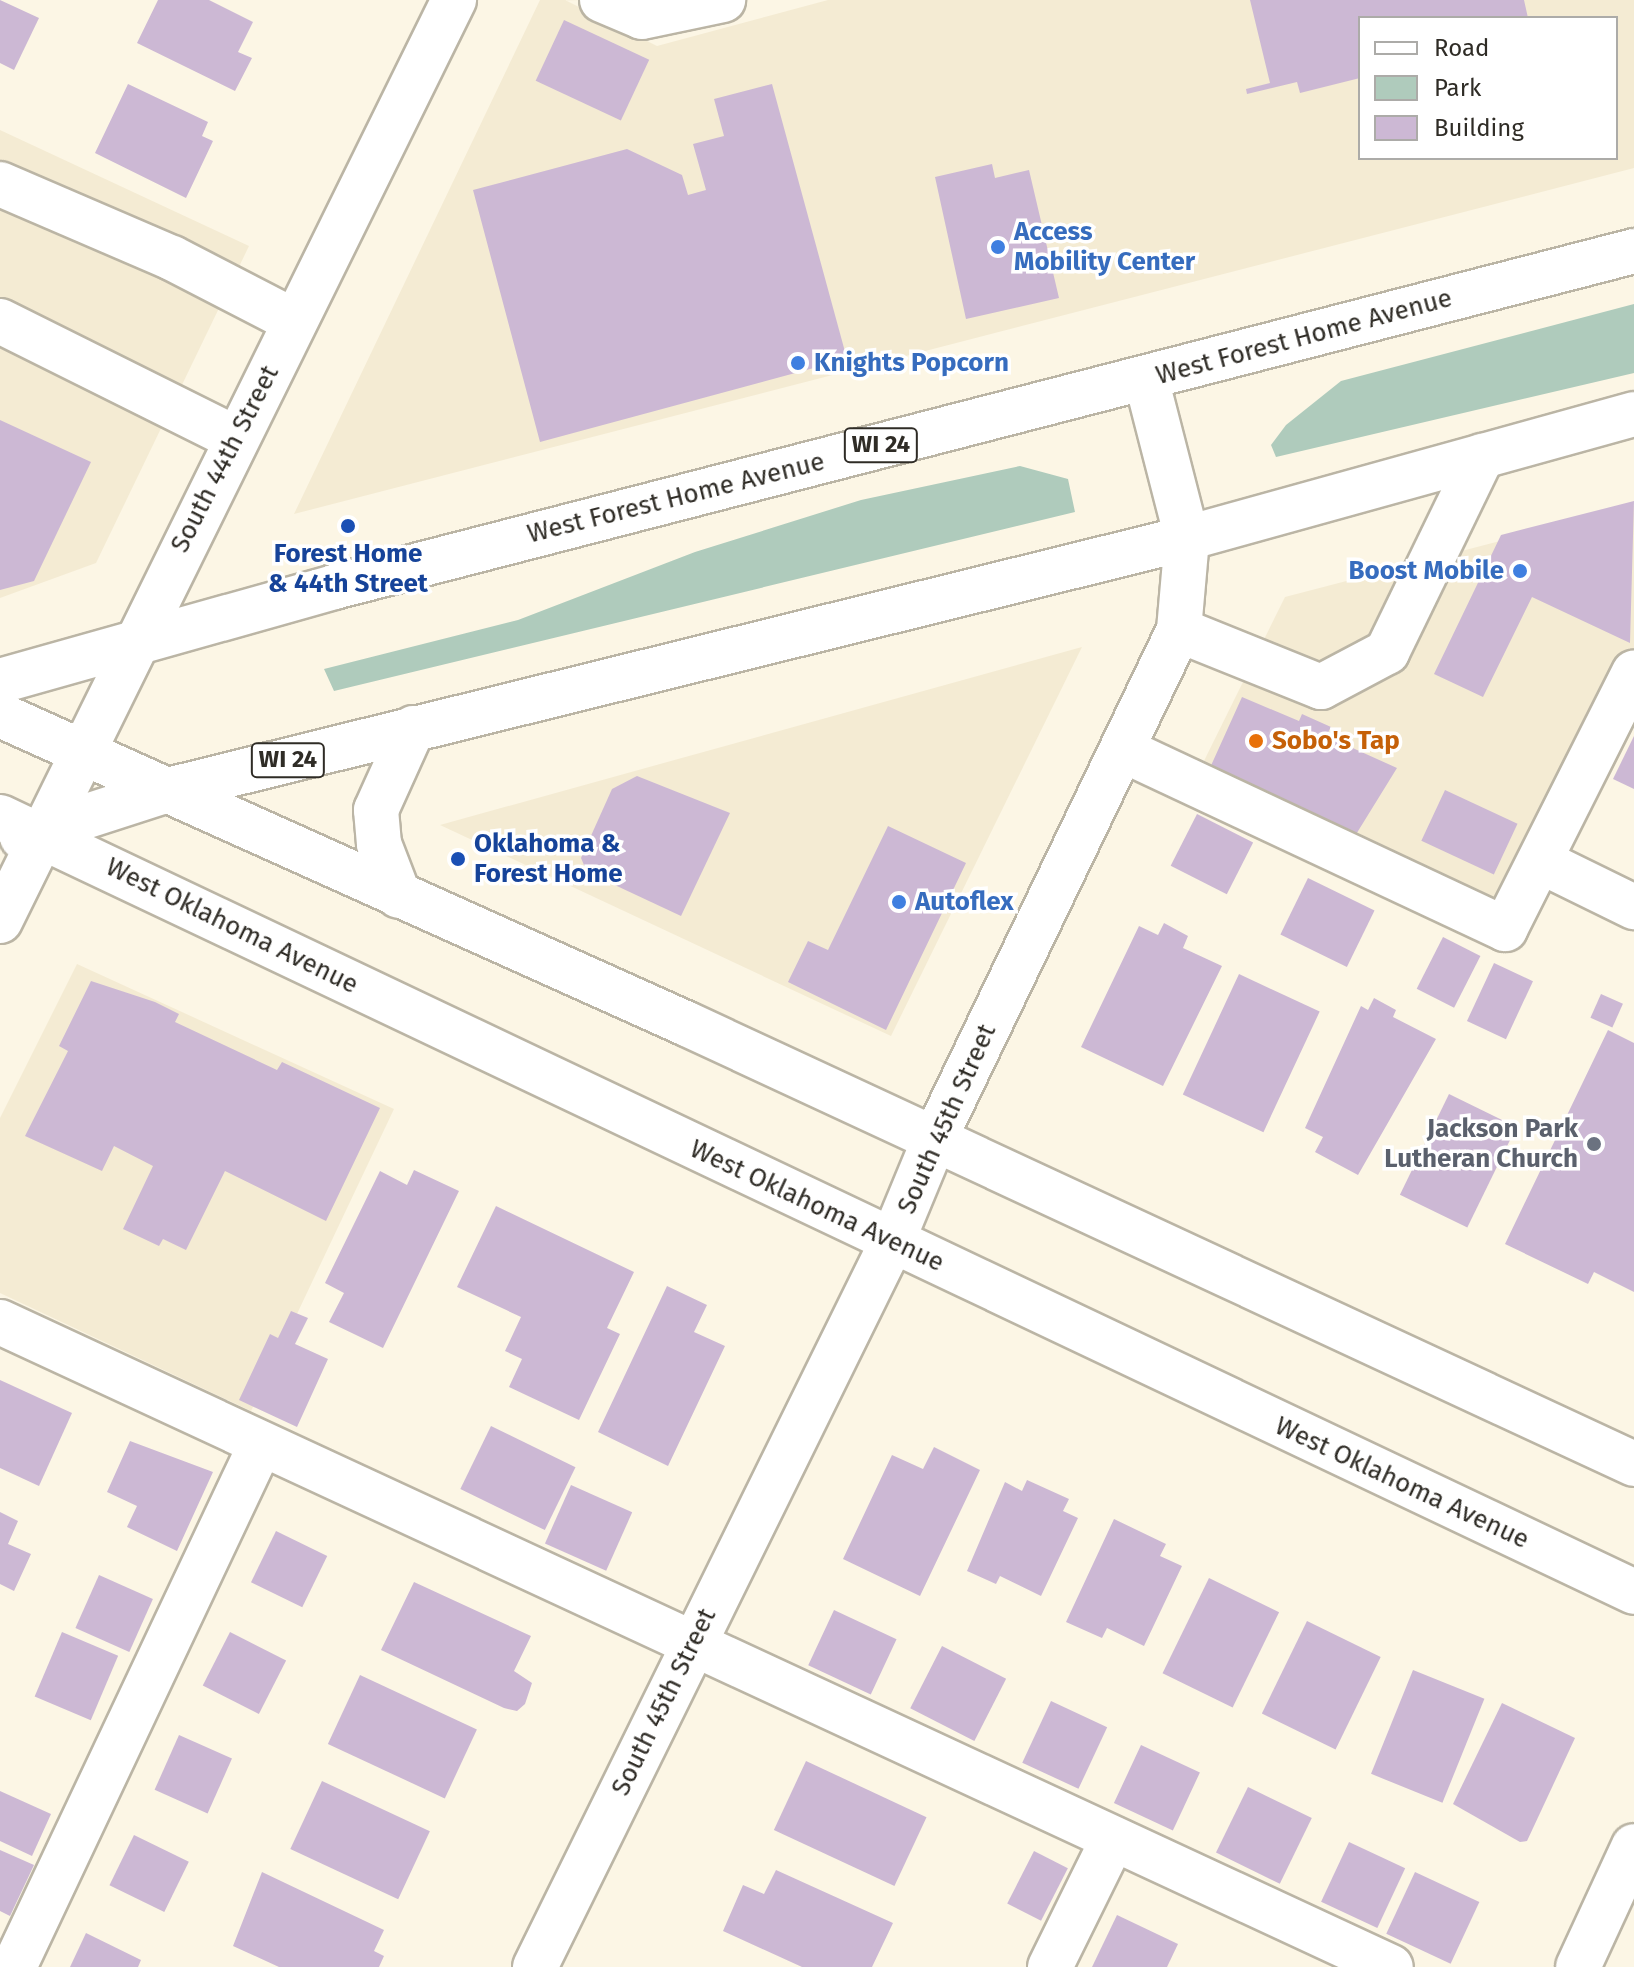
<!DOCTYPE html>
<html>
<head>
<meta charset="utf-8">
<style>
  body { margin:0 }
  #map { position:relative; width:1634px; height:1967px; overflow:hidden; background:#fcf6e5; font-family:"Fira Sans",sans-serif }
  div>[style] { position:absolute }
  .built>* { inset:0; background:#f4ebd3 }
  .green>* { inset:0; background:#afcbbc }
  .building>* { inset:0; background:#ccb8d4; transform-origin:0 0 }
  .roads { filter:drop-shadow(2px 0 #bbb5a5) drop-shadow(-2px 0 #bbb5a5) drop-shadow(0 2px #bbb5a5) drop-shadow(0 -2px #bbb5a5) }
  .minor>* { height:44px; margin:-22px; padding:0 22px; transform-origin:22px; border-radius:22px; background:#fff }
  .major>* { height:44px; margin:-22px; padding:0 22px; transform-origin:22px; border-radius:22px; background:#fff }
  .dots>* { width:22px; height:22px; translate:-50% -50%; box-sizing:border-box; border:4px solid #fff; border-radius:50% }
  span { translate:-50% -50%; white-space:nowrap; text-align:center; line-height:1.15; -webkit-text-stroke:7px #fff; paint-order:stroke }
  .shield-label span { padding:2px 6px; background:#fff; border:2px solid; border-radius:6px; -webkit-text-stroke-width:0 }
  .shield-label { font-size:24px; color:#2f2c26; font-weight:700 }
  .shop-label { font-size:26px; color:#366cbe; font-weight:700 }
  .left { translate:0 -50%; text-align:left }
  .right { translate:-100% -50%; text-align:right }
  .street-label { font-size:26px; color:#2f2c26 }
  .transit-label { font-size:26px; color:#164399; font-weight:700 }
  .food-label { font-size:26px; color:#c56008; font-weight:700 }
  .worship-label { font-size:26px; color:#5b616d; font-weight:700 }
  .legend { position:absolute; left:1358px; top:16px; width:260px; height:144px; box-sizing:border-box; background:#fff; border:2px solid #acaba8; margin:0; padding:10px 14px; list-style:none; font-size:24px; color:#2f2c26 }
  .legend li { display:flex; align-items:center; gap:16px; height:40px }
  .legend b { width:40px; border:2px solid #acaba8 }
</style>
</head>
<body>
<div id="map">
  <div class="built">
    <i style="clip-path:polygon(evenodd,540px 0,565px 0,657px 46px,828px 0,1634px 0,1634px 168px,294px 514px,540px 0,1360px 18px,1616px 18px,1616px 158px,1360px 158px,1360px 18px)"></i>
    <i style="clip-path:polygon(0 130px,249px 246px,96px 563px,0 598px)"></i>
    <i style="clip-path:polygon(1634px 506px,1634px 653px,1507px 913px,1199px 771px,1285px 597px)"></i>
    <i style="clip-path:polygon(1082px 647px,891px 1036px,440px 825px)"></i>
    <i style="clip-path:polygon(77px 964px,394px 1109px,251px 1411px,0 1293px,0 1118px)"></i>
  </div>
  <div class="green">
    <i style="clip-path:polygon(1634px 304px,1634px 373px,1276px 457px,1271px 445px,1286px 425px,1341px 381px)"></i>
    <i style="clip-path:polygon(1020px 466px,1068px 479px,1075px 512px,334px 691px,324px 669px,518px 620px,695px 552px,861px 500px)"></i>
  </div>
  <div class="building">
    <i style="clip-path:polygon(0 0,39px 18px,14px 70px,0 63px)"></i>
    <i style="clip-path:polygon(158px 0,209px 0,253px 22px,238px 52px,252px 58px,235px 91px,137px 43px)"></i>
    <i style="clip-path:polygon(1250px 0,1524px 0,1528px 18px,1360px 18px,1360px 78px,1300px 93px,1297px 82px,1247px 94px,1246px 89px,1270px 83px)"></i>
    <i style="left:564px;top:20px;width:94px;height:67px;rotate:25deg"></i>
    <i style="clip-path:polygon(128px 84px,208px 122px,202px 136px,213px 141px,186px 198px,95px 153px)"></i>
    <i style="clip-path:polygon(772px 84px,847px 359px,540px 442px,473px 190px,627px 149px,682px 175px,688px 195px,706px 190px,693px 144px,724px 136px,714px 99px)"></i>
    <i style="clip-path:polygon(992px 164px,995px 178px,1029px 170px,1059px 298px,966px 319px,935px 177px)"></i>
    <i style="clip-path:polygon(0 420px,91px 462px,34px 581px,0 590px)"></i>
    <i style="clip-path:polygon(1634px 501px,1630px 643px,1532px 597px,1483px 697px,1434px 674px,1501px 535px)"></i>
    <i style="clip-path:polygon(1242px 697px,1299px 721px,1302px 714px,1331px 727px,1326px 736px,1397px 768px,1355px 836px,1209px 770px)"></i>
    <i style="clip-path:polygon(1634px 736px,1634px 789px,1613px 779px)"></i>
    <i style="clip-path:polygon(637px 776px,730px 813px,681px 916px,587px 872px,581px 858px,612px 789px)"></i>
    <i style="left:1445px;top:790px;width:80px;height:56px;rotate:25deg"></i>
    <i style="left:1197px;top:814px;width:63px;height:58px;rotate:27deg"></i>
    <i style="clip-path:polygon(888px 826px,966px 863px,886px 1030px,788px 982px,808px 941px,828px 950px)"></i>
    <i style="left:1308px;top:878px;width:74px;height:63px;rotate:26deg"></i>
    <i style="clip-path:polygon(1164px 923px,1188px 936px,1183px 948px,1222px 966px,1163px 1086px,1081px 1047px,1139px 926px,1158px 935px)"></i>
    <i style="left:1443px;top:937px;width:42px;height:58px;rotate:27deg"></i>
    <i style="left:1494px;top:963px;width:43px;height:64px;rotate:25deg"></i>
    <i style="left:1239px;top:974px;width:89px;height:133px;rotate:25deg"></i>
    <i style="clip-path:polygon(91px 981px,155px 1002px,179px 1014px,175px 1022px,277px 1070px,282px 1062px,380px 1108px,326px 1221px,225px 1171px,186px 1250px,163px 1239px,159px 1246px,123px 1229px,153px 1166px,114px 1146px,102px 1171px,25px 1136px,68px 1051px,59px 1046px)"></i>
    <i style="left:1601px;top:994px;width:24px;height:26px;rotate:24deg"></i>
    <i style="clip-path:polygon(1374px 998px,1396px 1010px,1393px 1017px,1436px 1039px,1358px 1175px,1315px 1152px,1323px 1137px,1305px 1128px,1361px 1006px,1368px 1010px)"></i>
    <i style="clip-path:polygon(1608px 1030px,1634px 1043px,1634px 1292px,1594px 1272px,1588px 1284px,1505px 1244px)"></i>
    <i style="left:1449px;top:1094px;width:75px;height:112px;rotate:26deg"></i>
    <i style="clip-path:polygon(414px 1170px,459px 1191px,383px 1348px,329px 1322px,344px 1293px,325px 1283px,380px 1171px,407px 1185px)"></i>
    <i style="clip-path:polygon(496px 1206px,634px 1272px,607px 1328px,620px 1334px,579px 1420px,509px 1387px,522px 1359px,505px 1351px,521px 1317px,457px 1287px)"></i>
    <i style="clip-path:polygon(667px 1286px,707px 1305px,694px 1332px,725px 1346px,668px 1466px,598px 1432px)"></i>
    <i style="clip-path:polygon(291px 1311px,308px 1318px,295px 1344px,328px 1359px,297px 1427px,239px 1400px,270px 1334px,278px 1338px)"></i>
    <i style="clip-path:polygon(0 1380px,72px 1413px,39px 1486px,0 1468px)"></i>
    <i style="left:491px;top:1426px;width:94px;height:70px;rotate:26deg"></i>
    <i style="clip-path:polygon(130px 1441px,213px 1472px,177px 1551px,127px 1527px,137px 1506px,107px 1492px)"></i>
    <i style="clip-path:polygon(934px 1447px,980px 1470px,920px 1596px,843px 1559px,892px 1455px,923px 1469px)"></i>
    <i style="clip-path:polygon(1027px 1480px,1069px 1499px,1063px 1511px,1078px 1518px,1041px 1596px,1000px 1576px,996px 1584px,967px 1571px,1005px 1482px,1022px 1491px)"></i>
    <i style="left:571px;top:1485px;width:67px;height:64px;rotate:24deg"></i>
    <i style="clip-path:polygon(0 1512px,18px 1521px,8px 1544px,31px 1554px,14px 1591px,0 1584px)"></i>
    <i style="clip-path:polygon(1114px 1519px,1166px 1544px,1160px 1556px,1182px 1566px,1144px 1646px,1107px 1628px,1102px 1638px,1066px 1622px)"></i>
    <i style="left:276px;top:1531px;width:57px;height:57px;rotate:26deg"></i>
    <i style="left:99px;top:1575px;width:59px;height:58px;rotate:24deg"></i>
    <i style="left:1209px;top:1578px;width:78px;height:106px;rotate:26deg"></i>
    <i style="clip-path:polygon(414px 1582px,531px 1636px,514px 1671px,532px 1683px,525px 1704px,517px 1711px,504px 1708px,381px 1650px)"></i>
    <i style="left:834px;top:1610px;width:69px;height:61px;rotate:25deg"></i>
    <i style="left:1307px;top:1621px;width:82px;height:103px;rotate:26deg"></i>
    <i style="left:62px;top:1632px;width:61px;height:70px;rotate:23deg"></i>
    <i style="left:230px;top:1632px;width:63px;height:60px;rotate:27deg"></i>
    <i style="left:942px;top:1646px;width:72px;height:70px;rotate:27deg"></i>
    <i style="left:1413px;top:1670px;width:77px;height:112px;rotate:22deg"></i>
    <i style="left:360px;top:1675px;width:129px;height:76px;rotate:25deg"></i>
    <i style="left:1051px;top:1701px;width:62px;height:68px;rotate:25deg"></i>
    <i style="clip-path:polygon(1502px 1703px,1575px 1738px,1527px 1841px,1520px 1842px,1453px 1804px)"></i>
    <i style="left:179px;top:1735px;width:58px;height:60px;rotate:24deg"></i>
    <i style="left:1141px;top:1745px;width:65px;height:64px;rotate:25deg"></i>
    <i style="left:806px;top:1761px;width:133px;height:76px;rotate:25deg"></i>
    <i style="left:322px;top:1781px;width:119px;height:75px;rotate:25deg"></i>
    <i style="left:1248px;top:1787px;width:71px;height:73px;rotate:26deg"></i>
    <i style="clip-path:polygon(0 1791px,51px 1814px,32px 1856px,0 1841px)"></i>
    <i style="left:134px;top:1835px;width:61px;height:56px;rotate:26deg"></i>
    <i style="left:1349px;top:1842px;width:62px;height:66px;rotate:25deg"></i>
    <i style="clip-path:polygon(0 1850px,34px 1865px,10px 1916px,0 1911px)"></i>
    <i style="left:1034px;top:1851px;width:38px;height:59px;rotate:27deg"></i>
    <i style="clip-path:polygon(776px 1870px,893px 1923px,872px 1967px,802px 1967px,723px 1931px,743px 1885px,764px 1894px)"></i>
    <i style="clip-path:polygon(262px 1872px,384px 1930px,374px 1951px,384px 1956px,379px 1967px,279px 1967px,233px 1946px)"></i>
    <i style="left:1415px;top:1872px;width:71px;height:68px;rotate:25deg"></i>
    <i style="clip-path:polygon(1117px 1915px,1178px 1944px,1167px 1967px,1092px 1967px)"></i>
    <i style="clip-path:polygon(86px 1933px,141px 1960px,138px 1967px,70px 1967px)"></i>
  </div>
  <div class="roads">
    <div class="minor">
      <i style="left:602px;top:0;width:43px;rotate:23deg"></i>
      <i style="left:642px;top:17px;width:83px;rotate:-11.9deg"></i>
      <i style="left:0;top:184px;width:187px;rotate:23.3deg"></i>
      <i style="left:172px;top:258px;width:137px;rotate:27.3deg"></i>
      <i style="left:0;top:321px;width:263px;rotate:26.5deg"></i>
      <i style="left:1179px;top:630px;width:153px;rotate:21.9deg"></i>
      <i style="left:1321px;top:687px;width:75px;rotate:-27.9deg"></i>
      <i style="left:1387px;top:652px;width:218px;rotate:-64.1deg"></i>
      <i style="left:1123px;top:750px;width:422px;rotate:25.1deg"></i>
      <i style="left:1505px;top:929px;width:287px;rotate:-63.3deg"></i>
      <i style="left:1540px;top:861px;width:105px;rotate:26.1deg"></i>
      <i style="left:0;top:921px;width:1027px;rotate:-63.76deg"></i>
      <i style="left:0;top:1322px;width:1533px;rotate:24.88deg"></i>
      <i style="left:14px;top:1967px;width:578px;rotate:-64.72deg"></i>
      <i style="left:535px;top:1967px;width:808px;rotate:-63.78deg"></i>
      <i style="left:892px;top:1242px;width:113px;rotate:-67.5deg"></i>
      <i style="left:935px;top:1138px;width:564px;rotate:-64.34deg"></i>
      <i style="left:1179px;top:630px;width:92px;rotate:-85deg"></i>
      <i style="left:1187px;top:538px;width:165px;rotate:-104.4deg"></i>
      <i style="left:1050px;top:1967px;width:143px;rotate:-63.8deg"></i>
      <i style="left:1578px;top:1967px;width:133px;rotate:-65.2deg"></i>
    </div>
    <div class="major">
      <i style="left:0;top:681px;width:347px;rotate:-15.7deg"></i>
      <i style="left:334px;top:587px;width:1343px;rotate:-14.49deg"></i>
      <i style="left:0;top:715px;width:753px;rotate:24.22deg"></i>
      <i style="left:687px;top:1024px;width:1044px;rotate:24.92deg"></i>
      <i style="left:0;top:817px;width:1808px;rotate:25.37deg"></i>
      <i style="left:22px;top:837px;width:149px;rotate:-17.9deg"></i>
      <i style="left:164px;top:791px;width:1054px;rotate:-13.89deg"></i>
      <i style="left:1187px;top:538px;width:464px;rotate:-15.5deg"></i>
      <i style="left:399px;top:896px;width:56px;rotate:-111deg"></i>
      <i style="left:379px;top:844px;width:34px;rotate:-95deg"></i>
      <i style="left:376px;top:810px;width:90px;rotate:-65.7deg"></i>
    </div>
  </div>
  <div class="dots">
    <i style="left:998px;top:247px;background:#3f7fe0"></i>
    <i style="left:798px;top:363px;background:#3f7fe0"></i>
    <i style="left:348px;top:526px;background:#1a4fb4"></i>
    <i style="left:1520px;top:571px;background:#3f7fe0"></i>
    <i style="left:1256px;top:741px;background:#e8710a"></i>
    <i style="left:458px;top:859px;background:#1a4fb4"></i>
    <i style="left:899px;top:902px;background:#3f7fe0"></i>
    <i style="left:1594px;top:1144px;background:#6b7280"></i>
  </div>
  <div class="shield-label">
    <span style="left:881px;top:445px">WI 24</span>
    <span style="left:288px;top:760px">WI 24</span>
  </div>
  <div class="shop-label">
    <span class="left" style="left:1014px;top:247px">Access<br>Mobility Center</span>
    <span class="left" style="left:814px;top:363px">Knights Popcorn</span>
    <span class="right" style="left:1504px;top:571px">Boost Mobile</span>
    <span class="left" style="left:915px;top:902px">Autoflex</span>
  </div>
  <div class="street-label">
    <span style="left:1304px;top:337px;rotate:-15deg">West Forest Home Avenue</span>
    <span style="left:225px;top:459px;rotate:-63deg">South 44th Street</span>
    <span style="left:676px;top:498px;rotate:-14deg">West Forest Home Avenue</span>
    <span style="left:232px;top:926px;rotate:26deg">West Oklahoma Avenue</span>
    <span style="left:947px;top:1119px;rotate:-66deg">South 45th Street</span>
    <span style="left:817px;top:1206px;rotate:25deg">West Oklahoma Avenue</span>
    <span style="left:1402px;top:1483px;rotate:25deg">West Oklahoma Avenue</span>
    <span style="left:664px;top:1702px;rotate:-64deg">South 45th Street</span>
  </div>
  <div class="transit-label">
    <span style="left:348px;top:569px">Forest Home<br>&amp; 44th Street</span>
    <span class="left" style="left:474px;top:859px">Oklahoma &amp;<br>Forest Home</span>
  </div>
  <div class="food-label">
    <span class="left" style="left:1272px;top:741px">Sobo's Tap</span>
  </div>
  <div class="worship-label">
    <span class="right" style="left:1578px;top:1144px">Jackson Park<br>Lutheran Church</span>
  </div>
  <ul class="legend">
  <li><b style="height:10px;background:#fff"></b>Road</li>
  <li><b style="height:22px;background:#afcbbc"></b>Park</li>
  <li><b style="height:22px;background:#ccb8d4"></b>Building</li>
  </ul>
</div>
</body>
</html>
